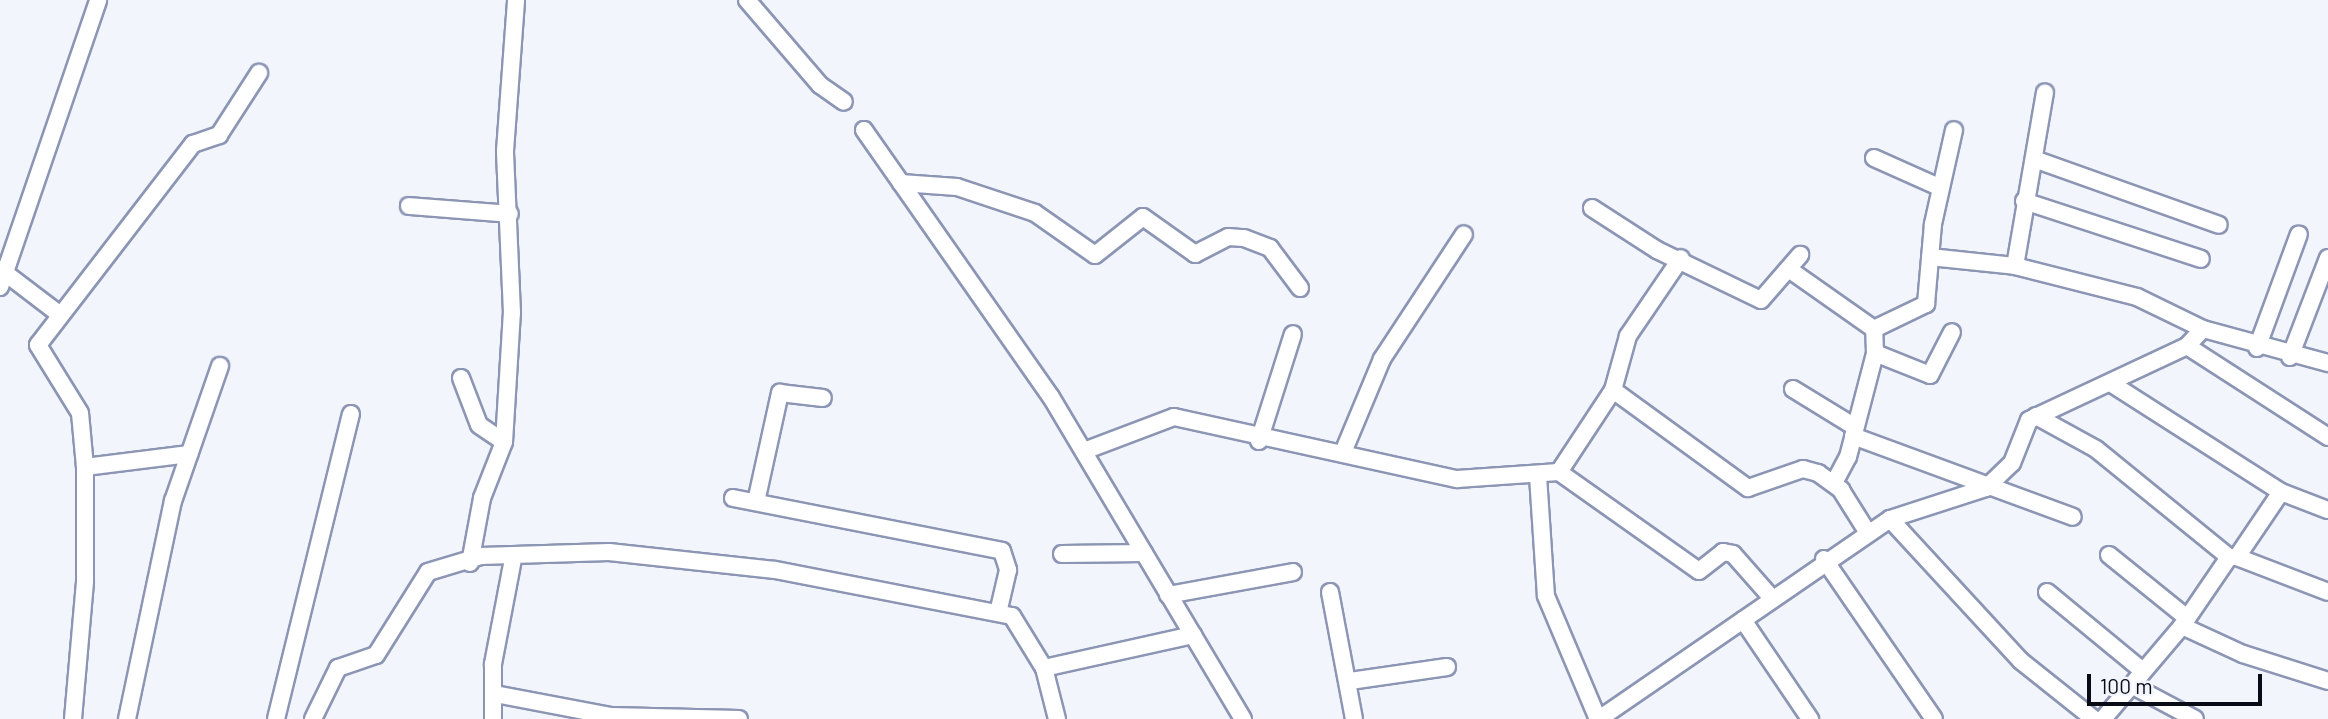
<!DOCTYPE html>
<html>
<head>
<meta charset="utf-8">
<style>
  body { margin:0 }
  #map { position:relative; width:2328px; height:719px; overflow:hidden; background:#f2f5fb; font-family:Barlow,sans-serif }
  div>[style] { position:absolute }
  .roads { filter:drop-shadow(2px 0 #8c96b4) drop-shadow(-2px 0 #8c96b4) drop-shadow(0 2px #8c96b4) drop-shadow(0 -2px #8c96b4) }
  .minor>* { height:16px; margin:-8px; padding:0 8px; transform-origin:8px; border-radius:8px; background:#fff }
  span { translate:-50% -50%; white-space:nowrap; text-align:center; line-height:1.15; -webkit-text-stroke:7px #f2f5fb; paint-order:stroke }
  .scale { position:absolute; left:2087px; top:674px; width:175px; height:32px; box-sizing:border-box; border:4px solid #080b16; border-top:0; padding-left:9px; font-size:21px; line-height:24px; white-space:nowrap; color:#080b16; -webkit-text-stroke:5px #f2f5fb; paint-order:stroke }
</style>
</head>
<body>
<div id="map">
  <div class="roads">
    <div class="minor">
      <i style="left:747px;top:0;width:112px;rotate:49.3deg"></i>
      <i style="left:820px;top:85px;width:29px;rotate:35deg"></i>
      <i style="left:864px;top:130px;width:326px;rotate:55deg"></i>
      <i style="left:1051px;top:397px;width:375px;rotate:59.2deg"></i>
      <i style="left:1874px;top:158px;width:73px;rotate:24.1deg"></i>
      <i style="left:2034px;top:159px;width:196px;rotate:19.6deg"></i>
      <i style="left:901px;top:183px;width:56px;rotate:4.1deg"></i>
      <i style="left:957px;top:187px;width:82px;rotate:18.4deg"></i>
      <i style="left:1035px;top:213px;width:73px;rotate:35deg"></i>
      <i style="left:1095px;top:255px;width:61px;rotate:-38.4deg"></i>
      <i style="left:1143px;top:217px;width:64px;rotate:35.4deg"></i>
      <i style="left:1195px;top:254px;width:37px;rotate:-27deg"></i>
      <i style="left:1228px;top:237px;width:16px;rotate:4deg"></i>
      <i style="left:1244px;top:238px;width:28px;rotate:21deg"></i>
      <i style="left:1270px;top:248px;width:50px;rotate:53.1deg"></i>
      <i style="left:2024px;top:201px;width:186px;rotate:18.1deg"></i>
      <i style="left:409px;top:206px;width:101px;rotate:4.5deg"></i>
      <i style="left:1592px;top:208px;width:77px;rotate:32.9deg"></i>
      <i style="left:1657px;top:250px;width:115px;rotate:25.7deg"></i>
      <i style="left:1761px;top:300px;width:60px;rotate:-49.1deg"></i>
      <i style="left:1930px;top:257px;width:85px;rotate:6deg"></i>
      <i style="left:2015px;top:266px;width:126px;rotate:14.3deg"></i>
      <i style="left:2137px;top:297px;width:73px;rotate:25.9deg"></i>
      <i style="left:2015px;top:266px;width:176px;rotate:-80.2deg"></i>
      <i style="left:0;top:269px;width:74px;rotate:37.3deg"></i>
      <i style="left:1790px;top:270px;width:103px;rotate:35.1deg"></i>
      <i style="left:0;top:287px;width:303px;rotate:-71.1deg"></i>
      <i style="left:2187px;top:346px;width:168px;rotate:32.8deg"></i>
      <i style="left:2257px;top:348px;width:121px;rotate:-69.8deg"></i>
      <i style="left:1875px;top:353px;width:59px;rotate:21.8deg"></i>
      <i style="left:1930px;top:375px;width:48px;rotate:-62.9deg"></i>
      <i style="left:2290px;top:357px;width:106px;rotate:-69deg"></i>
      <i style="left:461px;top:378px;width:50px;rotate:69deg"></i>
      <i style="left:479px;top:425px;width:30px;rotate:34deg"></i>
      <i style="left:2112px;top:384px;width:201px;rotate:32.6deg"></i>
      <i style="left:2281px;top:492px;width:50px;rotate:21deg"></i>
      <i style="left:1793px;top:389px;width:73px;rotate:31.5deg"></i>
      <i style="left:1613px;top:390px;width:167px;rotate:36deg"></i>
      <i style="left:1748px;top:488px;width:58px;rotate:-19.1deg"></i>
      <i style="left:1803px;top:469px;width:16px;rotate:15deg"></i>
      <i style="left:1818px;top:473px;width:29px;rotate:36deg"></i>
      <i style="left:1841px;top:490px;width:51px;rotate:57.9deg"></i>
      <i style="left:2036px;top:416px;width:68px;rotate:28.8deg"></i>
      <i style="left:2096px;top:449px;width:171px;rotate:39.1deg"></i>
      <i style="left:1853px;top:436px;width:234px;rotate:20.2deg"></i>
      <i style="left:1259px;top:441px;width:112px;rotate:-72.4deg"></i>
      <i style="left:1344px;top:450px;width:99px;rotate:-67.3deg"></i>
      <i style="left:1382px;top:359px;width:149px;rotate:-56.7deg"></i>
      <i style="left:1084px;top:451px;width:96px;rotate:-20.7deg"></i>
      <i style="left:1174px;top:417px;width:290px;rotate:12.4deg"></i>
      <i style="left:1457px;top:479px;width:102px;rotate:-3.9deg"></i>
      <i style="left:1559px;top:472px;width:98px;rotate:-56.6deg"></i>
      <i style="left:1613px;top:390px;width:56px;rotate:-74.5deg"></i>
      <i style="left:1628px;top:336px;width:94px;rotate:-55.8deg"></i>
      <i style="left:85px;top:467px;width:105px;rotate:-7.1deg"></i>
      <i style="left:1559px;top:472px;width:171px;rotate:35.3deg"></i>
      <i style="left:1699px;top:571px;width:31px;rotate:-38deg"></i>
      <i style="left:1723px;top:552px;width:10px;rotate:11deg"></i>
      <i style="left:1733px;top:554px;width:56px;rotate:48.6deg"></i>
      <i style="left:1538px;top:476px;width:120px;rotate:86.2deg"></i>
      <i style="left:1546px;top:596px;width:134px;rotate:67.1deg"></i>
      <i style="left:1834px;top:483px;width:30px;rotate:-62deg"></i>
      <i style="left:1848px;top:457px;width:107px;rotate:-75.4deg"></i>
      <i style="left:1875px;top:353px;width:24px;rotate:-92deg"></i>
      <i style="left:1874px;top:329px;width:58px;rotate:-25.7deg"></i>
      <i style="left:1926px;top:304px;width:80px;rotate:-85deg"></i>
      <i style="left:1933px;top:224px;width:96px;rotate:-77.4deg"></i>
      <i style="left:733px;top:498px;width:274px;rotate:11.1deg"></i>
      <i style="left:1002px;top:551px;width:20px;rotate:72deg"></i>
      <i style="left:1008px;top:570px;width:44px;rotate:103.1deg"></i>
      <i style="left:756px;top:502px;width:112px;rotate:-77.6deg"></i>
      <i style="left:780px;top:393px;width:43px;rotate:6.6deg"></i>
      <i style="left:1890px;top:519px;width:193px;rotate:47.3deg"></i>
      <i style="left:2021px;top:661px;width:93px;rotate:38.5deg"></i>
      <i style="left:1062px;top:554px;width:82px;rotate:-0.7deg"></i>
      <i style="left:2109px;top:555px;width:100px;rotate:38.9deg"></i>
      <i style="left:2237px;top:557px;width:97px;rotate:21deg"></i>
      <i style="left:1824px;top:559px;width:194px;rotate:55.5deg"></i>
      <i style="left:470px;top:563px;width:66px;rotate:-79.5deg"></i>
      <i style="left:482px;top:498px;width:60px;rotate:-68.6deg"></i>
      <i style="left:504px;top:442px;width:129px;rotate:-86.5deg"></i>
      <i style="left:512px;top:313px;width:162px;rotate:-92.5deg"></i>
      <i style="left:505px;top:151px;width:151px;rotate:-85.8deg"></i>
      <i style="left:1330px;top:592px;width:129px;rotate:79.3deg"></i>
      <i style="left:2047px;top:592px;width:124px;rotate:39.5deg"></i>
      <i style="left:1168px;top:595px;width:127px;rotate:-10.4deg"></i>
      <i style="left:1743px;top:620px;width:120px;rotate:55.9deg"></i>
      <i style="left:2182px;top:626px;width:67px;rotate:24.7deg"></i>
      <i style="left:2243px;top:654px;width:89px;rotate:17.6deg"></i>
      <i style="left:1044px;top:668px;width:153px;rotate:-12.5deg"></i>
      <i style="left:1350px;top:681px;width:98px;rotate:-8.2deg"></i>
      <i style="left:2133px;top:686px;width:70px;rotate:28deg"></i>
      <i style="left:495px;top:694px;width:117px;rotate:10.8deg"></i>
      <i style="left:610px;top:716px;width:129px;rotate:1.3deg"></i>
      <i style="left:73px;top:719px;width:139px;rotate:-85deg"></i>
      <i style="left:85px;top:581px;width:114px;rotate:-90deg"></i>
      <i style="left:85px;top:467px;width:54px;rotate:-95.3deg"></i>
      <i style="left:80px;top:413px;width:80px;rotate:-121.7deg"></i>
      <i style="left:38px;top:345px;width:254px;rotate:-52.4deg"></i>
      <i style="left:193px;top:144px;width:28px;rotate:-19deg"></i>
      <i style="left:219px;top:135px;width:74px;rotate:-57.2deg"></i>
      <i style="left:127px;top:719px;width:223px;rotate:-78.1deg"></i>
      <i style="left:173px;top:501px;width:143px;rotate:-70.8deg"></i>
      <i style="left:276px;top:719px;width:314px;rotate:-76.2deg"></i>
      <i style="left:313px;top:719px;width:57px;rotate:-63.9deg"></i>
      <i style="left:338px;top:668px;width:40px;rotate:-18.9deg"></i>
      <i style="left:376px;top:655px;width:98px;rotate:-57.9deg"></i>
      <i style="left:428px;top:572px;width:55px;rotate:-16.8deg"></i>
      <i style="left:481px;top:556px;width:128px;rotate:-1.8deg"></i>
      <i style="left:609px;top:552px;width:167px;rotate:6.2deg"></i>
      <i style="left:775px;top:570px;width:241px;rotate:11deg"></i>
      <i style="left:1012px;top:616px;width:61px;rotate:58.4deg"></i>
      <i style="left:1044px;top:668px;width:53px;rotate:75.7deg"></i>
      <i style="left:493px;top:719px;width:55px;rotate:-90deg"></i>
      <i style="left:493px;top:664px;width:107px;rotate:-79.2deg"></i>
      <i style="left:1599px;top:719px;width:353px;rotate:-34.5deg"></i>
      <i style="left:1890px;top:519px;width:101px;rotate:-17.9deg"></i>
      <i style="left:1986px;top:488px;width:36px;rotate:-44deg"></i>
      <i style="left:2012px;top:463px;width:46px;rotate:-68.4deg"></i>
      <i style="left:2029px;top:420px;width:174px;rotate:-25.1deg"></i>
      <i style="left:2187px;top:346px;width:23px;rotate:-47deg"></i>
      <i style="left:2203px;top:329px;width:130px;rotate:15.2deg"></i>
      <i style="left:2103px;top:719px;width:122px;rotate:-49.7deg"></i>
      <i style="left:2182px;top:626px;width:83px;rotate:-55.7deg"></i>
      <i style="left:2229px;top:557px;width:8px"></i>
      <i style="left:2237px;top:557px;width:78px;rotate:-55.9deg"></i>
    </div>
  </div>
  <div class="scale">100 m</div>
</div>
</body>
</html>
